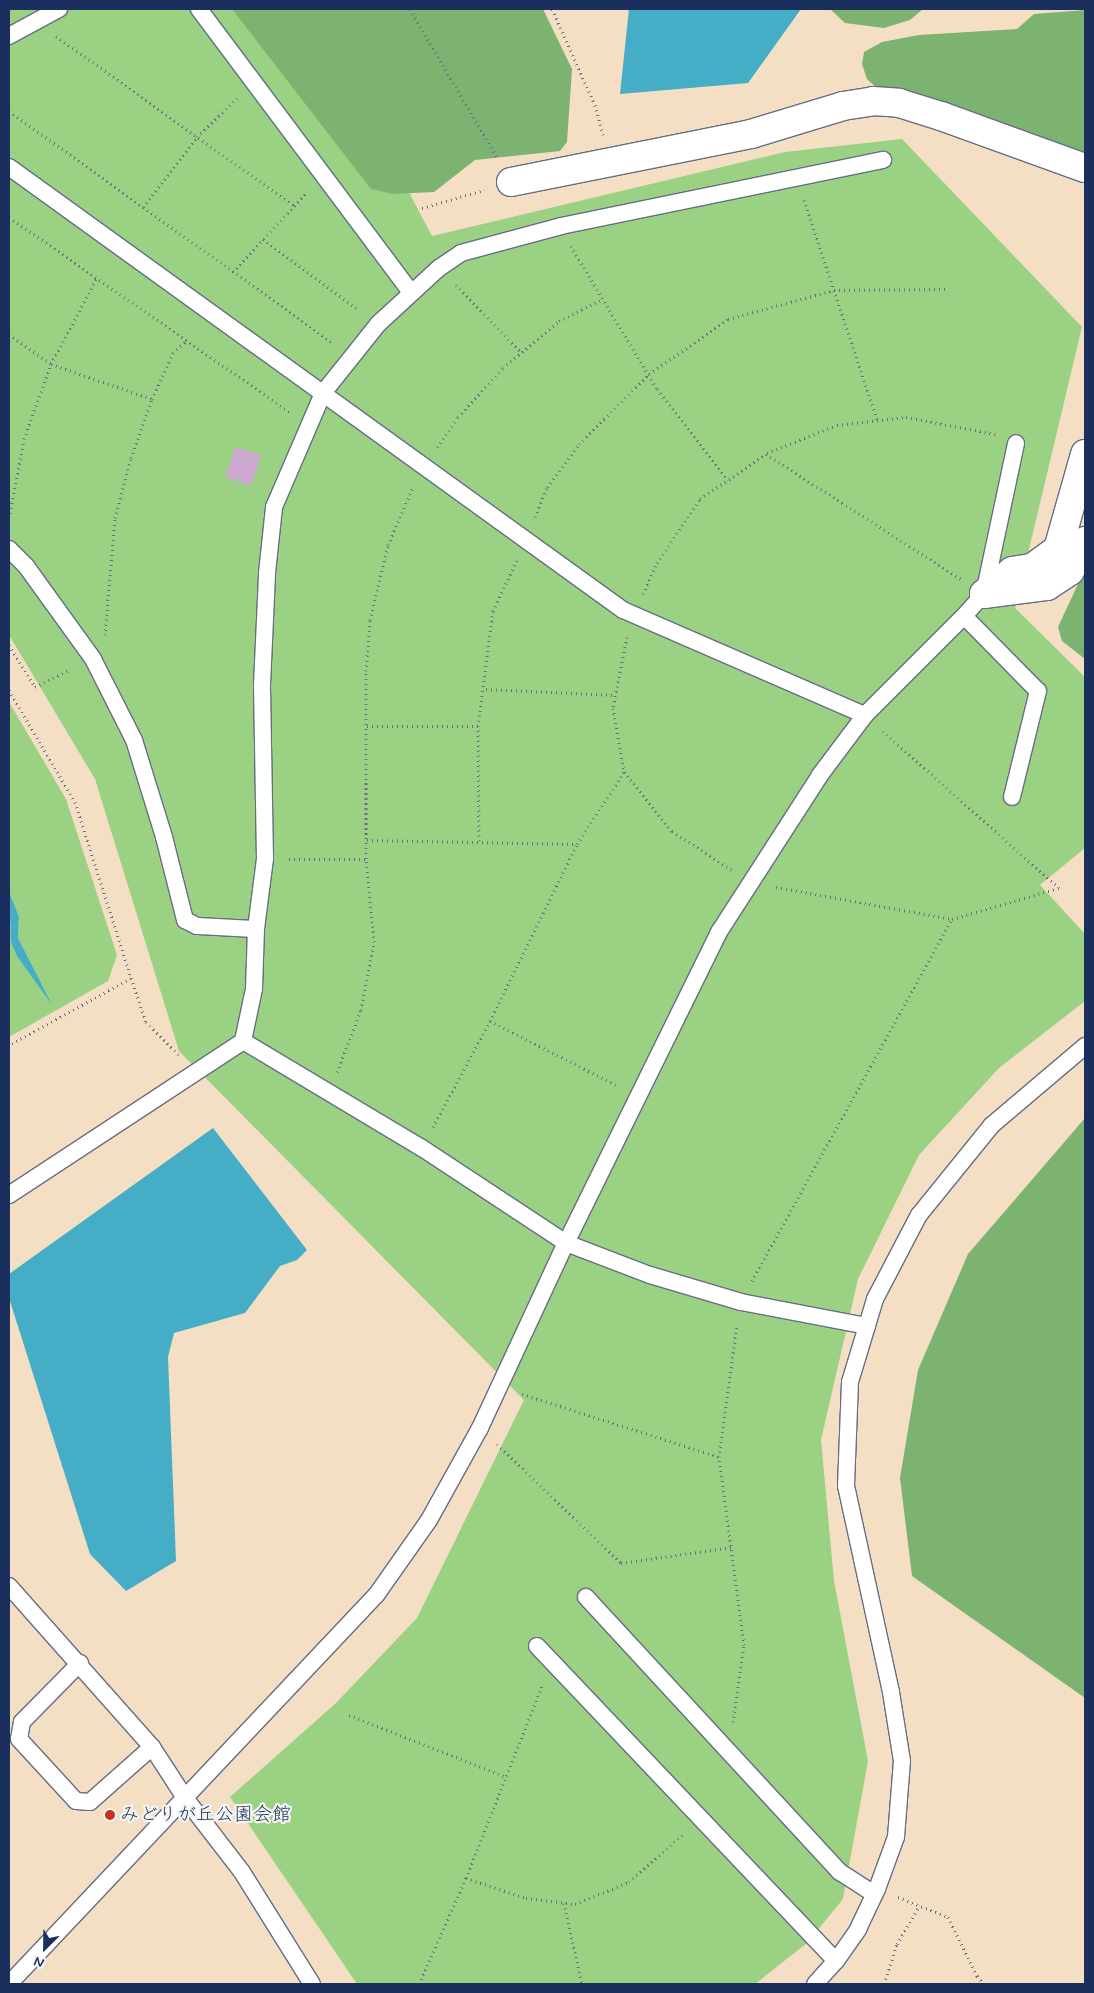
<!DOCTYPE html>
<html>
<head>
<meta charset="utf-8">
<style>
  body { margin:0 }
  #map { position:relative; width:1094px; height:1993px; overflow:hidden; background:#f4dfc4; font-family:Mynerve,"Klee One",sans-serif }
  div>[style] { position:absolute }
  .green>* { inset:0; background:#9bd182 }
  .forest>* { inset:0; background:#7cb370 }
  .water>* { inset:0; background:#46adc6 }
  .building>* { inset:0; background:#cda8d0; transform-origin:0 0 }
  .path>* { height:3px; margin-top:-1.5px; transform-origin:0; background:repeating-linear-gradient(90deg,#676d82 0 1px,transparent 0 5px) }
  .roads { filter:drop-shadow(1px 0 #676d82) drop-shadow(-1px 0 #676d82) drop-shadow(0 1px #676d82) drop-shadow(0 -1px #676d82) }
  .lane>* { height:16px; margin:-8px; padding:0 8px; transform-origin:8px; border-radius:8px; background:#fff }
  .street>* { height:28px; margin:-14px; padding:0 14px; transform-origin:14px; border-radius:14px; background:#fff }
  .dots>* { width:14px; height:14px; translate:-50% -50%; box-sizing:border-box; border:2px solid #f6f6f2; border-radius:50% }
  span { translate:-50% -50%; white-space:nowrap; text-align:center; line-height:1.15; -webkit-text-stroke:4.5px #f6f6f2; paint-order:stroke }
  .poi-label { font-size:19px; color:#1b2f5e }
  .left { translate:0 -50%; text-align:left }
  .frame { position:absolute; inset:0; border:10px solid #1b2f5e; pointer-events:none }
  .north { position:absolute; left:20px; top:1923px; width:50px; height:50px; -webkit-text-stroke:4px #f6f6f2; paint-order:stroke; rotate:203deg; font-size:14px; font-weight:700; line-height:20px; text-align:center; color:#1b2f5e }
  .north::after { content:''; display:block; margin:auto; width:18px; height:22px; background:#1b2f5e; clip-path:polygon(50% 0,100% 100%,50% 72%,0 100%) }
</style>
</head>
<body>
<div id="map">
  <div class="green">
    <i style="clip-path:polygon(9px 9px,312px 9px,432px 236px,785px 152px,902px 139px,1082px 327px,1015px 608px,1085px 677px,1085px 848px,1040px 885px,1085px 934px,1085px 1001px,999px 1068px,919px 1155px,858px 1279px,821px 1440px,834px 1581px,868px 1761px,843px 1899px,807px 1943px,755px 1984px,357px 1984px,230px 1797px,336px 1703px,417px 1618px,524px 1400px,179px 1051px,95px 779px,9px 635px)"></i>
    <i style="clip-path:polygon(9px 702px,66px 799px,117px 955px,108px 981px,9px 1037px,9px 915px,9px 926px,31px 975px,49px 1001px,18px 938px,19px 917px,9px 891px)"></i>
  </div>
  <div class="forest">
    <i style="clip-path:polygon(232px 9px,543px 9px,572px 69px,567px 142px,560px 151px,475px 160px,434px 192px,393px 194px,371px 189px)"></i>
    <i style="clip-path:polygon(830px 9px,923px 9px,910px 20px,884px 28px,845px 23px)"></i>
    <i style="clip-path:polygon(1085px 10px,1085px 158px,880px 91px,867px 79px,862px 64px,864px 52px,882px 42px,919px 35px,1017px 29px,1034px 14px)"></i>
    <i style="clip-path:polygon(1085px 569px,1085px 659px,1062px 641px,1058px 627px)"></i>
    <i style="clip-path:polygon(1085px 1118px,1085px 1698px,912px 1576px,900px 1478px,918px 1370px,968px 1254px)"></i>
  </div>
  <div class="water">
    <i style="clip-path:polygon(629px 9px,801px 9px,748px 83px,620px 94px)"></i>
    <i style="clip-path:polygon(9px 891px,19px 917px,18px 938px,52px 1005px,17px 956px,11px 942px)"></i>
    <i style="clip-path:polygon(213px 1128px,307px 1250px,297px 1260px,280px 1266px,245px 1313px,174px 1333px,168px 1357px,176px 1561px,126px 1591px,90px 1554px,9px 1298px,9px 1274px)"></i>
  </div>
  <div class="building">
    <i style="left:235px;top:447px;width:27px;height:32px;rotate:17deg"></i>
  </div>
  <div class="path">
    <i style="left:410px;top:9px;width:172px;rotate:59.6deg"></i>
    <i style="left:552px;top:9px;width:105px;rotate:65.9deg"></i>
    <i style="left:595px;top:105px;width:31px;rotate:75deg"></i>
    <i style="left:56px;top:36px;width:292px;rotate:35.5deg"></i>
    <i style="left:9px;top:111px;width:400px;rotate:35.6deg"></i>
    <i style="left:804px;top:200px;width:232px;rotate:71.6deg"></i>
    <i style="left:143px;top:207px;width:88px;rotate:-52.4deg"></i>
    <i style="left:197px;top:137px;width:56px;rotate:-44.3deg"></i>
    <i style="left:422px;top:208px;width:65px;rotate:-16.2deg"></i>
    <i style="left:9px;top:217px;width:342px;rotate:34.8deg"></i>
    <i style="left:263px;top:239px;width:119px;rotate:36.5deg"></i>
    <i style="left:571px;top:246px;width:167px;rotate:59deg"></i>
    <i style="left:657px;top:389px;width:115px;rotate:52deg"></i>
    <i style="left:233px;top:272px;width:109px;rotate:-47.2deg"></i>
    <i style="left:456px;top:285px;width:93px;rotate:45.9deg"></i>
    <i style="left:9px;top:334px;width:52px;rotate:35.5deg"></i>
    <i style="left:51px;top:364px;width:107px;rotate:19.1deg"></i>
    <i style="left:437px;top:447px;width:37px;rotate:-55deg"></i>
    <i style="left:458px;top:417px;width:67px;rotate:-47.4deg"></i>
    <i style="left:503px;top:368px;width:73px;rotate:-40deg"></i>
    <i style="left:559px;top:321px;width:47px;rotate:-26.6deg"></i>
    <i style="left:767px;top:453px;width:75px;rotate:-21.8deg"></i>
    <i style="left:837px;top:425px;width:69px;rotate:-6.6deg"></i>
    <i style="left:906px;top:417px;width:91px;rotate:10.8deg"></i>
    <i style="left:535px;top:517px;width:32px;rotate:-68deg"></i>
    <i style="left:547px;top:487px;width:54px;rotate:-53.3deg"></i>
    <i style="left:579px;top:444px;width:99px;rotate:-45deg"></i>
    <i style="left:649px;top:374px;width:96px;rotate:-34.8deg"></i>
    <i style="left:728px;top:319px;width:110px;rotate:-15.3deg"></i>
    <i style="left:834px;top:290px;width:113px;rotate:-0.5deg"></i>
    <i style="left:9px;top:518px;width:80px;rotate:-79.2deg"></i>
    <i style="left:24px;top:439px;width:80px;rotate:-70.2deg"></i>
    <i style="left:51px;top:364px;width:98px;rotate:-61.9deg"></i>
    <i style="left:643px;top:594px;width:34px;rotate:-66deg"></i>
    <i style="left:657px;top:563px;width:77px;rotate:-56.1deg"></i>
    <i style="left:700px;top:499px;width:80px;rotate:-34.3deg"></i>
    <i style="left:766px;top:454px;width:232px;rotate:32.7deg"></i>
    <i style="left:105px;top:635px;width:117px;rotate:-85.1deg"></i>
    <i style="left:115px;top:518px;width:62px;rotate:-75.1deg"></i>
    <i style="left:131px;top:458px;width:63px;rotate:-70.4deg"></i>
    <i style="left:152px;top:399px;width:51px;rotate:-65.5deg"></i>
    <i style="left:173px;top:353px;width:18px;rotate:-41deg"></i>
    <i style="left:627px;top:637px;width:72px;rotate:101.2deg"></i>
    <i style="left:613px;top:708px;width:65px;rotate:80.2deg"></i>
    <i style="left:624px;top:772px;width:76px;rotate:50.9deg"></i>
    <i style="left:672px;top:831px;width:72px;rotate:33deg"></i>
    <i style="left:9px;top:645px;width:49px;rotate:58.2deg"></i>
    <i style="left:35px;top:687px;width:40px;rotate:-26.6deg"></i>
    <i style="left:486px;top:689px;width:129px;rotate:2.7deg"></i>
    <i style="left:9px;top:690px;width:130px;rotate:59.5deg"></i>
    <i style="left:75px;top:802px;width:185px;rotate:72.3deg"></i>
    <i style="left:131px;top:978px;width:139px;rotate:151.2deg"></i>
    <i style="left:367px;top:726px;width:111px"></i>
    <i style="left:367px;top:840px;width:210px;rotate:1.1deg"></i>
    <i style="left:479px;top:841px;width:115px;rotate:-90.5deg"></i>
    <i style="left:478px;top:726px;width:116px;rotate:-82.6deg"></i>
    <i style="left:493px;top:611px;width:56px;rotate:-64.8deg"></i>
    <i style="left:289px;top:859px;width:77px"></i>
    <i style="left:776px;top:887px;width:179px;rotate:10.3deg"></i>
    <i style="left:952px;top:919px;width:111px;rotate:-16.2deg"></i>
    <i style="left:1059px;top:888px;width:236px;rotate:-138.3deg"></i>
    <i style="left:131px;top:978px;width:46px;rotate:71.2deg"></i>
    <i style="left:146px;top:1022px;width:47px;rotate:45deg"></i>
    <i style="left:490px;top:1021px;width:144px;rotate:26.9deg"></i>
    <i style="left:337px;top:1072px;width:66px;rotate:-68.8deg"></i>
    <i style="left:361px;top:1010px;width:69px;rotate:-79.2deg"></i>
    <i style="left:374px;top:942px;width:83px;rotate:-95.5deg"></i>
    <i style="left:366px;top:859px;width:188px;rotate:-90deg"></i>
    <i style="left:366px;top:671px;width:51px;rotate:-85.5deg"></i>
    <i style="left:370px;top:620px;width:77px;rotate:-76.5deg"></i>
    <i style="left:388px;top:545px;width:63px;rotate:-66.7deg"></i>
    <i style="left:433px;top:1127px;width:120px;rotate:-61.7deg"></i>
    <i style="left:490px;top:1021px;width:197px;rotate:-63.8deg"></i>
    <i style="left:577px;top:844px;width:86px;rotate:-56.9deg"></i>
    <i style="left:752px;top:1281px;width:414px;rotate:-61.1deg"></i>
    <i style="left:522px;top:1394px;width:207px;rotate:17.7deg"></i>
    <i style="left:497px;top:1444px;width:172px;rotate:43.8deg"></i>
    <i style="left:621px;top:1563px;width:113px;rotate:-8.1deg"></i>
    <i style="left:349px;top:1715px;width:169px;rotate:21.5deg"></i>
    <i style="left:733px;top:1722px;width:78px;rotate:-81.9deg"></i>
    <i style="left:744px;top:1645px;width:190px;rotate:-97.6deg"></i>
    <i style="left:719px;top:1457px;width:134px;rotate:-82.3deg"></i>
    <i style="left:466px;top:1878px;width:63px;rotate:18.4deg"></i>
    <i style="left:526px;top:1898px;width:49px;rotate:7deg"></i>
    <i style="left:575px;top:1904px;width:58px;rotate:-22.2deg"></i>
    <i style="left:629px;top:1882px;width:74px;rotate:-41.7deg"></i>
    <i style="left:898px;top:1897px;width:54px;rotate:21.8deg"></i>
    <i style="left:948px;top:1917px;width:66px;rotate:63.8deg"></i>
    <i style="left:977px;top:1976px;width:11px;rotate:49deg"></i>
    <i style="left:564px;top:1903px;width:83px;rotate:77.5deg"></i>
    <i style="left:419px;top:1984px;width:116px;rotate:-66.1deg"></i>
    <i style="left:466px;top:1878px;width:206px;rotate:-68.4deg"></i>
    <i style="left:884px;top:1984px;width:42px;rotate:-72deg"></i>
    <i style="left:897px;top:1944px;width:45px;rotate:-59.5deg"></i>
  </div>
  <div class="roads">
    <div class="lane">
      <i style="left:199px;top:9px;width:354px;rotate:53.2deg"></i>
      <i style="left:9px;top:36px;width:57px;rotate:-28.4deg"></i>
      <i style="left:9px;top:167px;width:757px;rotate:35.81deg"></i>
      <i style="left:623px;top:610px;width:264px;rotate:23.5deg"></i>
      <i style="left:865px;top:715px;width:140px;rotate:-45deg"></i>
      <i style="left:964px;top:616px;width:105px;rotate:45.4deg"></i>
      <i style="left:1038px;top:691px;width:109px;rotate:103.8deg"></i>
      <i style="left:9px;top:549px;width:24px;rotate:45deg"></i>
      <i style="left:26px;top:566px;width:115px;rotate:54.2deg"></i>
      <i style="left:93px;top:659px;width:91px;rotate:63.2deg"></i>
      <i style="left:134px;top:740px;width:102px;rotate:72.8deg"></i>
      <i style="left:164px;top:837px;width:86px;rotate:75.8deg"></i>
      <i style="left:185px;top:920px;width:13px;rotate:27deg"></i>
      <i style="left:197px;top:926px;width:59px;rotate:2.9deg"></i>
      <i style="left:964px;top:616px;width:30px;rotate:-48deg"></i>
      <i style="left:984px;top:594px;width:154px;rotate:-78deg"></i>
      <i style="left:243px;top:1041px;width:209px;rotate:30.9deg"></i>
      <i style="left:422px;top:1148px;width:173px;rotate:33.4deg"></i>
      <i style="left:566px;top:1243px;width:90px;rotate:20.9deg"></i>
      <i style="left:650px;top:1275px;width:95px;rotate:16.5deg"></i>
      <i style="left:741px;top:1302px;width:128px;rotate:10.8deg"></i>
      <i style="left:9px;top:1195px;width:280px;rotate:-33.3deg"></i>
      <i style="left:243px;top:1041px;width:53px;rotate:-78.1deg"></i>
      <i style="left:254px;top:989px;width:60px;rotate:-88.1deg"></i>
      <i style="left:256px;top:929px;width:71px;rotate:-82.7deg"></i>
      <i style="left:265px;top:859px;width:174px;rotate:-91deg"></i>
      <i style="left:262px;top:685px;width:112px;rotate:-87.4deg"></i>
      <i style="left:267px;top:573px;width:66px;rotate:-83.9deg"></i>
      <i style="left:274px;top:507px;width:124px;rotate:-66.7deg"></i>
      <i style="left:323px;top:393px;width:88px;rotate:-51.4deg"></i>
      <i style="left:378px;top:324px;width:83px;rotate:-42.6deg"></i>
      <i style="left:439px;top:268px;width:27px;rotate:-34deg"></i>
      <i style="left:461px;top:253px;width:104px;rotate:-15.1deg"></i>
      <i style="left:561px;top:226px;width:329px;rotate:-11.6deg"></i>
      <i style="left:9px;top:1586px;width:215px;rotate:48.4deg"></i>
      <i style="left:152px;top:1747px;width:61px;rotate:57.1deg"></i>
      <i style="left:185px;top:1798px;width:93px;rotate:52.4deg"></i>
      <i style="left:242px;top:1872px;width:132px;rotate:58deg"></i>
      <i style="left:586px;top:1597px;width:374px;rotate:47.3deg"></i>
      <i style="left:840px;top:1872px;width:40px;rotate:32.9deg"></i>
      <i style="left:537px;top:1646px;width:434px;rotate:46.5deg"></i>
      <i style="left:80px;top:1663px;width:83px;rotate:134.5deg"></i>
      <i style="left:22px;top:1722px;width:17px;rotate:100deg"></i>
      <i style="left:19px;top:1739px;width:84px;rotate:47.4deg"></i>
      <i style="left:76px;top:1801px;width:14px;rotate:4deg"></i>
      <i style="left:90px;top:1802px;width:83px;rotate:-41.6deg"></i>
      <i style="left:9px;top:1984px;width:536px;rotate:-46.66deg"></i>
      <i style="left:377px;top:1594px;width:90px;rotate:-54.9deg"></i>
      <i style="left:429px;top:1520px;width:105px;rotate:-61deg"></i>
      <i style="left:480px;top:1428px;width:204px;rotate:-65.1deg"></i>
      <i style="left:566px;top:1243px;width:347px;rotate:-63.8deg"></i>
      <i style="left:719px;top:932px;width:187px;rotate:-57.2deg"></i>
      <i style="left:820px;top:775px;width:75px;rotate:-53.1deg"></i>
      <i style="left:815px;top:1984px;width:31px;rotate:-48deg"></i>
      <i style="left:836px;top:1961px;width:39px;rotate:-55deg"></i>
      <i style="left:858px;top:1929px;width:44px;rotate:-64.6deg"></i>
      <i style="left:877px;top:1889px;width:55px;rotate:-69.9deg"></i>
      <i style="left:896px;top:1837px;width:76px;rotate:-85.5deg"></i>
      <i style="left:902px;top:1761px;width:70px;rotate:-99.1deg"></i>
      <i style="left:891px;top:1692px;width:211px;rotate:-102.3deg"></i>
      <i style="left:846px;top:1486px;width:104px;rotate:-87.8deg"></i>
      <i style="left:850px;top:1382px;width:87px;rotate:-73.2deg"></i>
      <i style="left:875px;top:1299px;width:95px;rotate:-62.4deg"></i>
      <i style="left:919px;top:1215px;width:116px;rotate:-51deg"></i>
      <i style="left:992px;top:1125px;width:122px;rotate:-40.3deg"></i>
    </div>
    <div class="street">
      <i style="left:511px;top:182px;width:245px;rotate:-11.3deg"></i>
      <i style="left:751px;top:134px;width:96px;rotate:-16.9deg"></i>
      <i style="left:843px;top:106px;width:30px;rotate:-9deg"></i>
      <i style="left:873px;top:101px;width:26px;rotate:4deg"></i>
      <i style="left:899px;top:103px;width:44px;rotate:17.2deg"></i>
      <i style="left:941px;top:116px;width:153px;rotate:19.9deg"></i>
      <i style="left:984px;top:594px;width:36px;rotate:-39deg"></i>
      <i style="left:1012px;top:571px;width:20px;rotate:-9deg"></i>
      <i style="left:1032px;top:568px;width:32px;rotate:-36deg"></i>
      <i style="left:1058px;top:549px;width:99px;rotate:-74.1deg"></i>
      <i style="left:984px;top:594px;width:64px;rotate:-7.2deg"></i>
      <i style="left:1047px;top:586px;width:27px;rotate:-33deg"></i>
      <i style="left:1070px;top:571px;width:34px;rotate:-63deg"></i>
    </div>
  </div>
  <div class="dots">
    <i style="left:110px;top:1815px;background:#c8321e"></i>
  </div>
  <div class="poi-label">
    <span class="left" style="left:120px;top:1815px">みどりが丘公園会館</span>
  </div>
  <div class="frame"></div>
  <div class="north">N</div>
</div>
</body>
</html>
